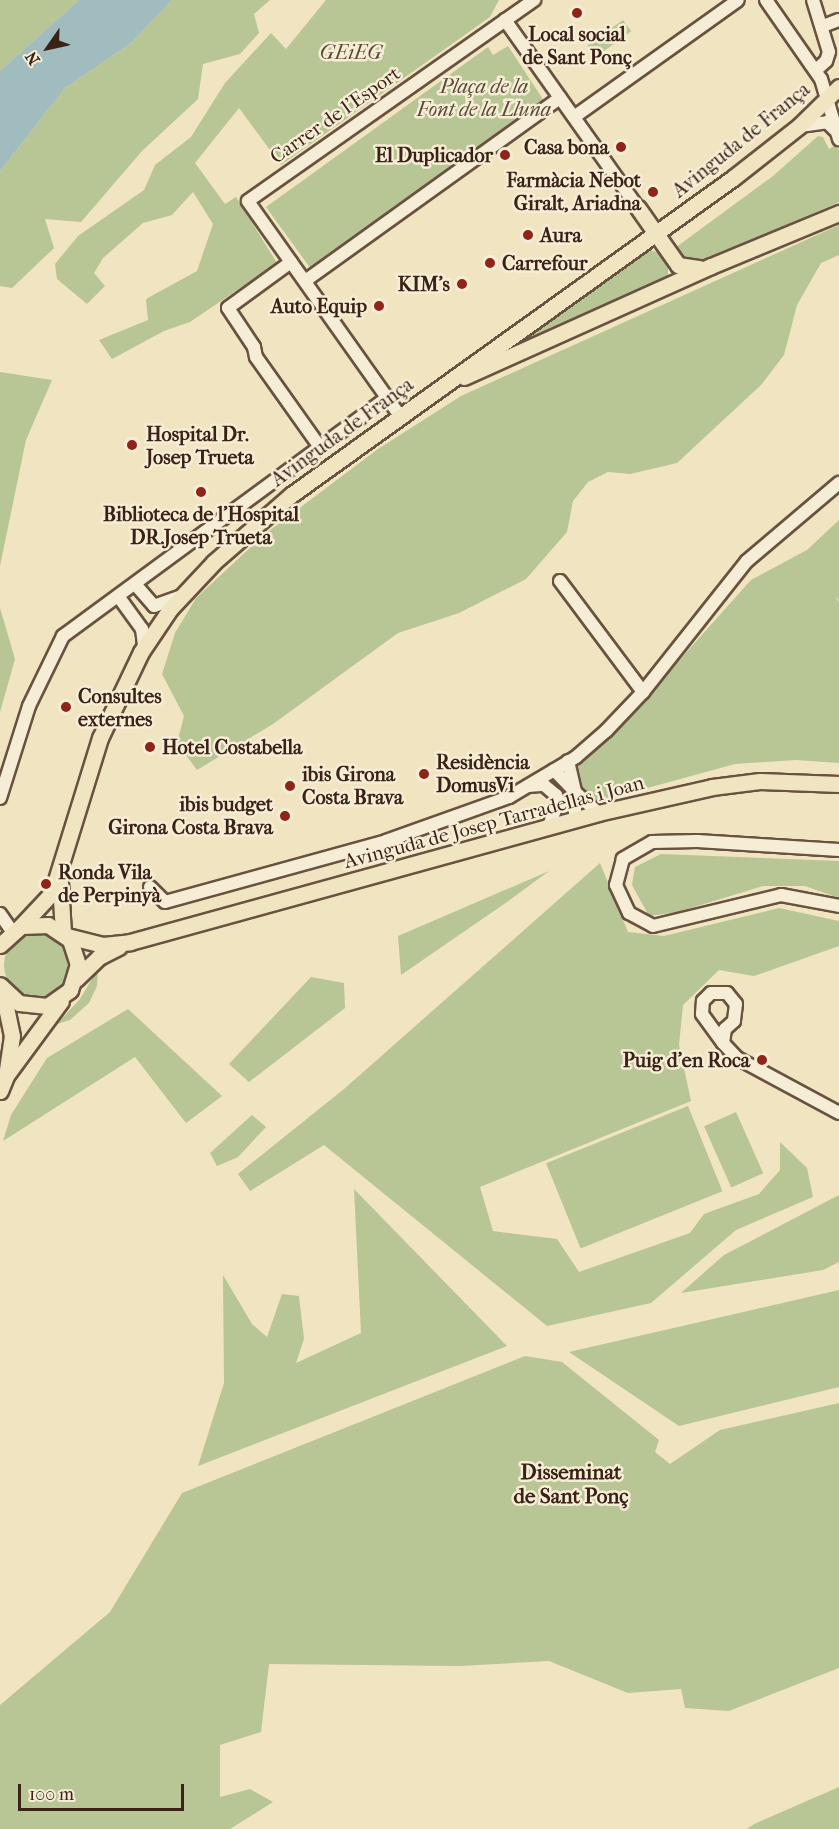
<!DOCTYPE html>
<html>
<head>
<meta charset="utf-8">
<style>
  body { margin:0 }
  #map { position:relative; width:839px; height:1829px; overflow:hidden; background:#f1e4c0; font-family:"IM FELL French Canon",serif }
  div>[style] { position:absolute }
  .green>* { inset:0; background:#b8c594; transform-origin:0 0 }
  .round { border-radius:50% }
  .water>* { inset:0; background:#a0bcbe }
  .roads { filter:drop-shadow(2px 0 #685240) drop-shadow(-2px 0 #685240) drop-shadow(0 2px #685240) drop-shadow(0 -2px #685240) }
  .minor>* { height:12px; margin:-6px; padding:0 6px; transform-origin:6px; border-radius:6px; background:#f6edd6 }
  .major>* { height:15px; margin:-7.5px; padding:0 7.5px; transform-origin:7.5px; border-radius:7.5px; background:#f1e4c0 }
  .dots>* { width:16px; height:16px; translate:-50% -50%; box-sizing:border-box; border:3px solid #f6edd6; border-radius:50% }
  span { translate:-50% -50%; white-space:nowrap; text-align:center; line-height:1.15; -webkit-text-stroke:5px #f6edd6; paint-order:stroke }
  .poi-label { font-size:20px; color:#3b2216; font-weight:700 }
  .right { translate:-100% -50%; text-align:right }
  .left { translate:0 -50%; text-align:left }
  .park-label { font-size:20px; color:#5a4b36; font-style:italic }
  .street-label { font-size:20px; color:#3b2216 }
  .neighbourhood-label { font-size:21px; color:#3b2216; font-weight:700 }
  .north { position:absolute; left:18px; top:18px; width:60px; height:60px; -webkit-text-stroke:4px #f6edd6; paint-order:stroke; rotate:236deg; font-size:16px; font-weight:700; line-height:24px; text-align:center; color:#3b2216 }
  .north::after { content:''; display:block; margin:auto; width:21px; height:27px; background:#3b2216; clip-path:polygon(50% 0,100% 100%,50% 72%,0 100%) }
  .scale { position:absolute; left:18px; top:1784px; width:166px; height:27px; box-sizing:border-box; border:3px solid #3b2216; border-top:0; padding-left:8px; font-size:18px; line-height:21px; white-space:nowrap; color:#3b2216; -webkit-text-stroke:4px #f6edd6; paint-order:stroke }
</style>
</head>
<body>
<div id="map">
  <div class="green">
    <i style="clip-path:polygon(0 0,79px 0,0 71px)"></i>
    <i style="clip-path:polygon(172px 0,270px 0,254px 14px,259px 33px,240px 54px,203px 64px,198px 99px,142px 151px,81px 222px,45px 219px,54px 248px,12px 288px,0 286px,0 171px,65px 88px,131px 43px)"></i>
    <i style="clip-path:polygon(326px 0,499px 0,490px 17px,281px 165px,239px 108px,195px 163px,225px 204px,236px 197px,277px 263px,190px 322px,164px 331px,112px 359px,99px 340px,148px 320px,146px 299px,197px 271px,213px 224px,193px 192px,172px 215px,143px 223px,103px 258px,94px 273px,105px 286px,87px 304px,57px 279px,55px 264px,78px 236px,144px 190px,155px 165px,191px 137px,225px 83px,271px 33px,286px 49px)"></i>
    <i style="left:623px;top:20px;width:14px;height:44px;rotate:54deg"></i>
    <i style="clip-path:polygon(508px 46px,546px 104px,311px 269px,266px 207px,488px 47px,493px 55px)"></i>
    <i style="clip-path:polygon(818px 136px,823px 137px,829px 149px,836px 145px,839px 150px,839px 202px,696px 264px,685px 262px,678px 255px,675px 248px,773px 176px)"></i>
    <i style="clip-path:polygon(839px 225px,839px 255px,821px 263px,797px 305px,784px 355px,761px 385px,677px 463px,630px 474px,608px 472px,588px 482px,573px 501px,567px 532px,526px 579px,459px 613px,398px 633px,273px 724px,197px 770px,177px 743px,184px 716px,162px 674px,175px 633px,196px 598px,265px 534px,378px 449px,461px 396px)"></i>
    <i style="clip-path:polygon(650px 250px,659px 253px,668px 264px,668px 279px,523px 341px)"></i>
    <i style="clip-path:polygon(0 372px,52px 380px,26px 440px,0 566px)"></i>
    <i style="clip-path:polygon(839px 520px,839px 600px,835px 596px,839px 602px,839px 763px,796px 760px,735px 764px,600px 801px,580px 791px,577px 768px,581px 762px,623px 723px,751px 580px,807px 550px)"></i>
    <i style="clip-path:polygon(0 589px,0 608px,15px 659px,0 712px)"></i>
    <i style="clip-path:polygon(661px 854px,839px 861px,839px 898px,805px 886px,763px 886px,678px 912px,649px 916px,632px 885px,635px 867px)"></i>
    <i style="clip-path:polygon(600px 863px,628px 932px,664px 936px,779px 908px,839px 921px,839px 946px,754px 976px,719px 970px,683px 1005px,679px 1045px,691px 1101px,480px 1187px,493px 1231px,557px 1239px,579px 1272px,690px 1233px,704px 1214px,759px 1194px,780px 1170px,780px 1142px,807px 1168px,813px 1197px,736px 1230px,651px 1303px,547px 1326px,324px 1145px,250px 1191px,238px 1174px,344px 1089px)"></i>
    <i style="clip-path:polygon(549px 871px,507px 902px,401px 975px,398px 936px)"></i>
    <i class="round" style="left:4px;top:932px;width:66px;height:66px"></i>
    <i style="clip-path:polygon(98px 969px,97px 986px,89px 1003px,70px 1020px,57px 1024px,80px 999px)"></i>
    <i style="clip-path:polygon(311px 977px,344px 983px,345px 1008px,249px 1082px,229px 1064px)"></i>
    <i style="clip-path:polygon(128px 1009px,222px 1096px,186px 1123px,135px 1057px,3px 1141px,11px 1115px,47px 1058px)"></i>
    <i style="left:688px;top:1106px;width:92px;height:153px;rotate:68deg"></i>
    <i style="left:736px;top:1112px;width:67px;height:35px;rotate:66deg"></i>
    <i style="clip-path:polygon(252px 1115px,266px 1127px,238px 1157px,217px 1166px,210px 1153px)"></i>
    <i style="clip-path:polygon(354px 1189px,507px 1346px,198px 1466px,224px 1383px,223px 1275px,252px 1324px,267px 1337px,282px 1294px,299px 1296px,304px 1339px,296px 1363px,361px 1333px)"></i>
    <i style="clip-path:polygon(839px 1195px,839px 1262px,823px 1270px,681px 1293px,724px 1255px)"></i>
    <i style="clip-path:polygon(839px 1290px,839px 1387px,679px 1426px,569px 1352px)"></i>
    <i style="clip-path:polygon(525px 1356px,562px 1362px,659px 1440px,655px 1452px,670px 1464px,720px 1430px,839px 1403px,839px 1668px,729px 1711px,685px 1708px,681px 1689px,628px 1693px,549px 1661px,460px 1666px,269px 1664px,261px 1732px,220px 1745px,220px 1797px,250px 1789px,273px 1802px,230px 1829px,0 1829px,0 1705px,110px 1612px,182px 1493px)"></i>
    <i style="clip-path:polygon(839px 1787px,839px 1829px,747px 1829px,754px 1824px)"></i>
  </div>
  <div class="water">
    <i style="clip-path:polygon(79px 0,172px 0,131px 43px,65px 88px,0 171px,0 71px)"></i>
  </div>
  <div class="roads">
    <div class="minor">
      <i style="left:766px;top:0;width:96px;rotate:55.2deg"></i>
      <i style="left:821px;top:79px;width:63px;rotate:73.3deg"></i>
      <i style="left:813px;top:0;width:54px;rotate:72.9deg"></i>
      <i style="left:829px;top:52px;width:9px;rotate:108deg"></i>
      <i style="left:826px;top:61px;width:13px;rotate:138deg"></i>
      <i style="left:505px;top:20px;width:230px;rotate:54.7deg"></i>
      <i style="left:823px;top:26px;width:17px;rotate:-21deg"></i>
      <i style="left:574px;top:117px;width:201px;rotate:-35.5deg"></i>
      <i style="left:800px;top:126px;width:27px;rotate:-8deg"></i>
      <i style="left:827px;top:122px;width:11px;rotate:45deg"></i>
      <i style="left:291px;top:262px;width:78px;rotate:143.9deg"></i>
      <i style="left:228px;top:308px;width:47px;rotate:56.3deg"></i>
      <i style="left:254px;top:347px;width:10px;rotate:79deg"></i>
      <i style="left:256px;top:357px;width:110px;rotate:54.6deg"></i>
      <i style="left:305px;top:281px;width:314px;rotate:-35.7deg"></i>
      <i style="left:400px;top:416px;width:263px;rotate:-125.3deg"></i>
      <i style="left:248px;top:201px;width:350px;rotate:-35.1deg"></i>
      <i style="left:560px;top:581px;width:139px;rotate:53.2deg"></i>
      <i style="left:135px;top:584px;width:29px;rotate:49deg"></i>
      <i style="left:154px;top:606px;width:27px;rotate:-20deg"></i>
      <i style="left:118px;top:596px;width:41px;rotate:54deg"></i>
      <i style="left:142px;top:629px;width:17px;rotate:83deg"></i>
      <i style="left:568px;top:761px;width:32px;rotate:77deg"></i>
      <i style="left:575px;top:792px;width:31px;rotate:42deg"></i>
      <i style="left:554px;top:770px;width:30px;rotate:46deg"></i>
      <i style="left:575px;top:792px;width:28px;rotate:90deg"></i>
      <i style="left:528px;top:786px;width:16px;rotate:-4deg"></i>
      <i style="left:544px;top:785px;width:16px;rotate:40deg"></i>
      <i style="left:556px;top:795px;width:10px;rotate:84deg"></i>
      <i style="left:557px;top:805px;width:25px;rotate:111deg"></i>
      <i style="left:0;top:798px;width:96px;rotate:-72.5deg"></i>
      <i style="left:29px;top:706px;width:78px;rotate:-64.1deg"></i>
      <i style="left:63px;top:636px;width:402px;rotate:-36.3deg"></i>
      <i style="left:839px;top:850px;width:142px;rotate:-176.4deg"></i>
      <i style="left:697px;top:841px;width:45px;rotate:178.7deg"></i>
      <i style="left:652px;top:842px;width:34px;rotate:150deg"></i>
      <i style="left:623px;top:859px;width:27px;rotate:105deg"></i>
      <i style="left:616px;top:885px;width:31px;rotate:65deg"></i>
      <i style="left:629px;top:913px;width:27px;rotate:28deg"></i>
      <i style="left:653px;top:926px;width:132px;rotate:-13.6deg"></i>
      <i style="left:781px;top:895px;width:59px;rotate:10.7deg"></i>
      <i style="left:150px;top:887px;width:21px;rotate:45deg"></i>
      <i style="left:165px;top:902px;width:229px;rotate:-15.4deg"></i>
      <i style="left:386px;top:841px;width:131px;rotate:-19.7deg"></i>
      <i style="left:509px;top:797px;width:78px;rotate:-30.8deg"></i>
      <i style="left:576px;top:757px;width:40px;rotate:-41deg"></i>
      <i style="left:606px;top:731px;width:54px;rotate:-46.5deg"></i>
      <i style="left:643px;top:692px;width:167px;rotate:-51.6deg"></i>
      <i style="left:747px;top:561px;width:121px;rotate:-40.3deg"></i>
      <i style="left:0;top:914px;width:21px;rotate:55deg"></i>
      <i style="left:711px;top:993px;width:16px"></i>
      <i style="left:727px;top:993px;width:14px;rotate:51deg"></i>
      <i style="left:736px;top:1004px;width:17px;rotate:97deg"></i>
      <i style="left:734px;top:1021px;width:12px;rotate:138deg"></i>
      <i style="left:725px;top:1029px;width:14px;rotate:98deg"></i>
      <i style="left:723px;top:1043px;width:36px;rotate:-126deg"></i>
      <i style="left:702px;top:1014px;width:13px;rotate:-86deg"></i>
      <i style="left:703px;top:1001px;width:11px;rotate:-45deg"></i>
      <i style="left:723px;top:1043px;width:21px;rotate:47deg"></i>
      <i style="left:737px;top:1058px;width:116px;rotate:28.3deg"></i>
    </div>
    <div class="major">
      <i style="left:638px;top:208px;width:70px;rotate:54.9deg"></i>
      <i style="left:678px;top:265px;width:22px;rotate:8deg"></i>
      <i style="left:464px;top:377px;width:271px;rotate:-24.2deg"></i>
      <i style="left:711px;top:266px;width:139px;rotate:-22.5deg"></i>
      <i style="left:60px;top:882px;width:50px;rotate:86.6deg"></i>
      <i style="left:21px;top:926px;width:45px;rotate:-46.8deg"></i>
      <i style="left:52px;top:893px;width:162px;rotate:-72.8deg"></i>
      <i style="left:100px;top:738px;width:95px;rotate:-64.5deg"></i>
      <i style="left:141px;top:652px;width:52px;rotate:-56deg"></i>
      <i style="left:170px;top:609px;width:64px;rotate:-46.9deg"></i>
      <i style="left:214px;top:562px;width:102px;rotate:-41deg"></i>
      <i style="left:291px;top:495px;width:544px;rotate:-35.65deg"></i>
      <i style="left:733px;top:178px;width:84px;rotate:-38.2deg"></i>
      <i style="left:799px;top:126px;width:56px;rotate:-44.3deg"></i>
      <i style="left:67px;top:936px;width:37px;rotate:14deg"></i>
      <i style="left:103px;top:945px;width:27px;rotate:-6deg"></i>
      <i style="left:130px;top:942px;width:485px;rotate:-15.4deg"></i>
      <i style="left:598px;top:813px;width:117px;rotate:-12.8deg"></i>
      <i style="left:712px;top:787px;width:48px;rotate:-7.1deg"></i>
      <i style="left:760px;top:781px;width:79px;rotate:2.2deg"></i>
      <i style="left:0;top:945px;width:28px;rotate:-42deg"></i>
      <i style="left:21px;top:926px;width:27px;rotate:-2deg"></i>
      <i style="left:48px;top:925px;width:27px;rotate:34deg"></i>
      <i style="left:70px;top:940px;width:25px;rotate:72deg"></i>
      <i style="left:78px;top:964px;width:27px;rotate:107deg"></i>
      <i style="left:70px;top:990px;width:28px;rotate:145deg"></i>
      <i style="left:47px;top:1006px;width:28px;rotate:-174deg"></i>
      <i style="left:19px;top:1003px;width:26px;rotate:-137deg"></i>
      <i style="left:76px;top:979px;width:32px;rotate:-44deg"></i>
      <i style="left:99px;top:957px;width:22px;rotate:-27deg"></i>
      <i style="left:8px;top:1073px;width:89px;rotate:-53.6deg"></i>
      <i style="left:0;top:1091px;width:16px;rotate:-68deg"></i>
      <i style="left:6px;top:1076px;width:40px;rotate:-81.5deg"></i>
      <i style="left:12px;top:1036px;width:49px;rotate:-101.8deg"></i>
    </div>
  </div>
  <div class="dots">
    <i style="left:577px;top:13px;background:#8f2418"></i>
    <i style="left:621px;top:147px;background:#8f2418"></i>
    <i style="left:505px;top:155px;background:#8f2418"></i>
    <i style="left:653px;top:192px;background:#8f2418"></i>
    <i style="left:528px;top:235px;background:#8f2418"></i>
    <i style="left:490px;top:263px;background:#8f2418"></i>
    <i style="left:462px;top:284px;background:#8f2418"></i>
    <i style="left:379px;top:306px;background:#8f2418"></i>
    <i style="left:132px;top:445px;background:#8f2418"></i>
    <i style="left:201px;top:492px;background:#8f2418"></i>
    <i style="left:66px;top:707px;background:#8f2418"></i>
    <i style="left:150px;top:747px;background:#8f2418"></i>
    <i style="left:424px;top:774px;background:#8f2418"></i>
    <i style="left:290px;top:786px;background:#8f2418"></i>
    <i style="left:285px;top:816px;background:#8f2418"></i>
    <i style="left:46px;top:884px;background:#8f2418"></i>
    <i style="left:762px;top:1060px;background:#8f2418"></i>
  </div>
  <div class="poi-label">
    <span style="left:577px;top:46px">Local social<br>de Sant Ponç</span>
    <span class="right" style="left:609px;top:147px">Casa bona</span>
    <span class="right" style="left:493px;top:155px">El Duplicador</span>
    <span class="right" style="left:641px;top:192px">Farmàcia Nebot<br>Giralt, Ariadna</span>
    <span class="left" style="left:540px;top:235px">Aura</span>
    <span class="left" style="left:502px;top:263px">Carrefour</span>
    <span class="right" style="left:450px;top:284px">KIM's</span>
    <span class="right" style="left:367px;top:306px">Auto Equip</span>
    <span class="left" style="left:146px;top:446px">Hospital Dr.<br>Josep Trueta</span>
    <span style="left:201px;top:526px">Biblioteca de l'Hospital<br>DR.Josep Trueta</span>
    <span class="left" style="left:78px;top:708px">Consultes<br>externes</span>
    <span class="left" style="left:162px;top:747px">Hotel Costabella</span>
    <span class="left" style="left:436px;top:774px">Residència<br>DomusVi</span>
    <span class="left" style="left:302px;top:786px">ibis Girona<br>Costa Brava</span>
    <span class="right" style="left:273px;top:816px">ibis budget<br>Girona Costa Brava</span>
    <span class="left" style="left:58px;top:884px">Ronda Vila<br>de Perpinyà</span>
    <span class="right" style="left:750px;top:1060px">Puig d'en Roca</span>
  </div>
  <div class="park-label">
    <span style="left:351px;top:52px">GEiEG</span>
    <span style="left:484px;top:98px">Plaça de la<br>Font de la Lluna</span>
  </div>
  <div class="street-label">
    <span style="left:335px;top:115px;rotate:-35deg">Carrer de l'Esport</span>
    <span style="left:741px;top:140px;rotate:-39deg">Avinguda de França</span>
    <span style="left:342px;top:432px;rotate:-36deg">Avinguda de França</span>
    <span style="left:494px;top:822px;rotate:-15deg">Avinguda de Josep Tarradellas i Joan</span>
  </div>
  <div class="neighbourhood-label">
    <span style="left:571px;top:1484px">Disseminat<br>de Sant Ponç</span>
  </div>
  <div class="north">N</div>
  <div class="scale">100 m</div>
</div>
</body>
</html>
